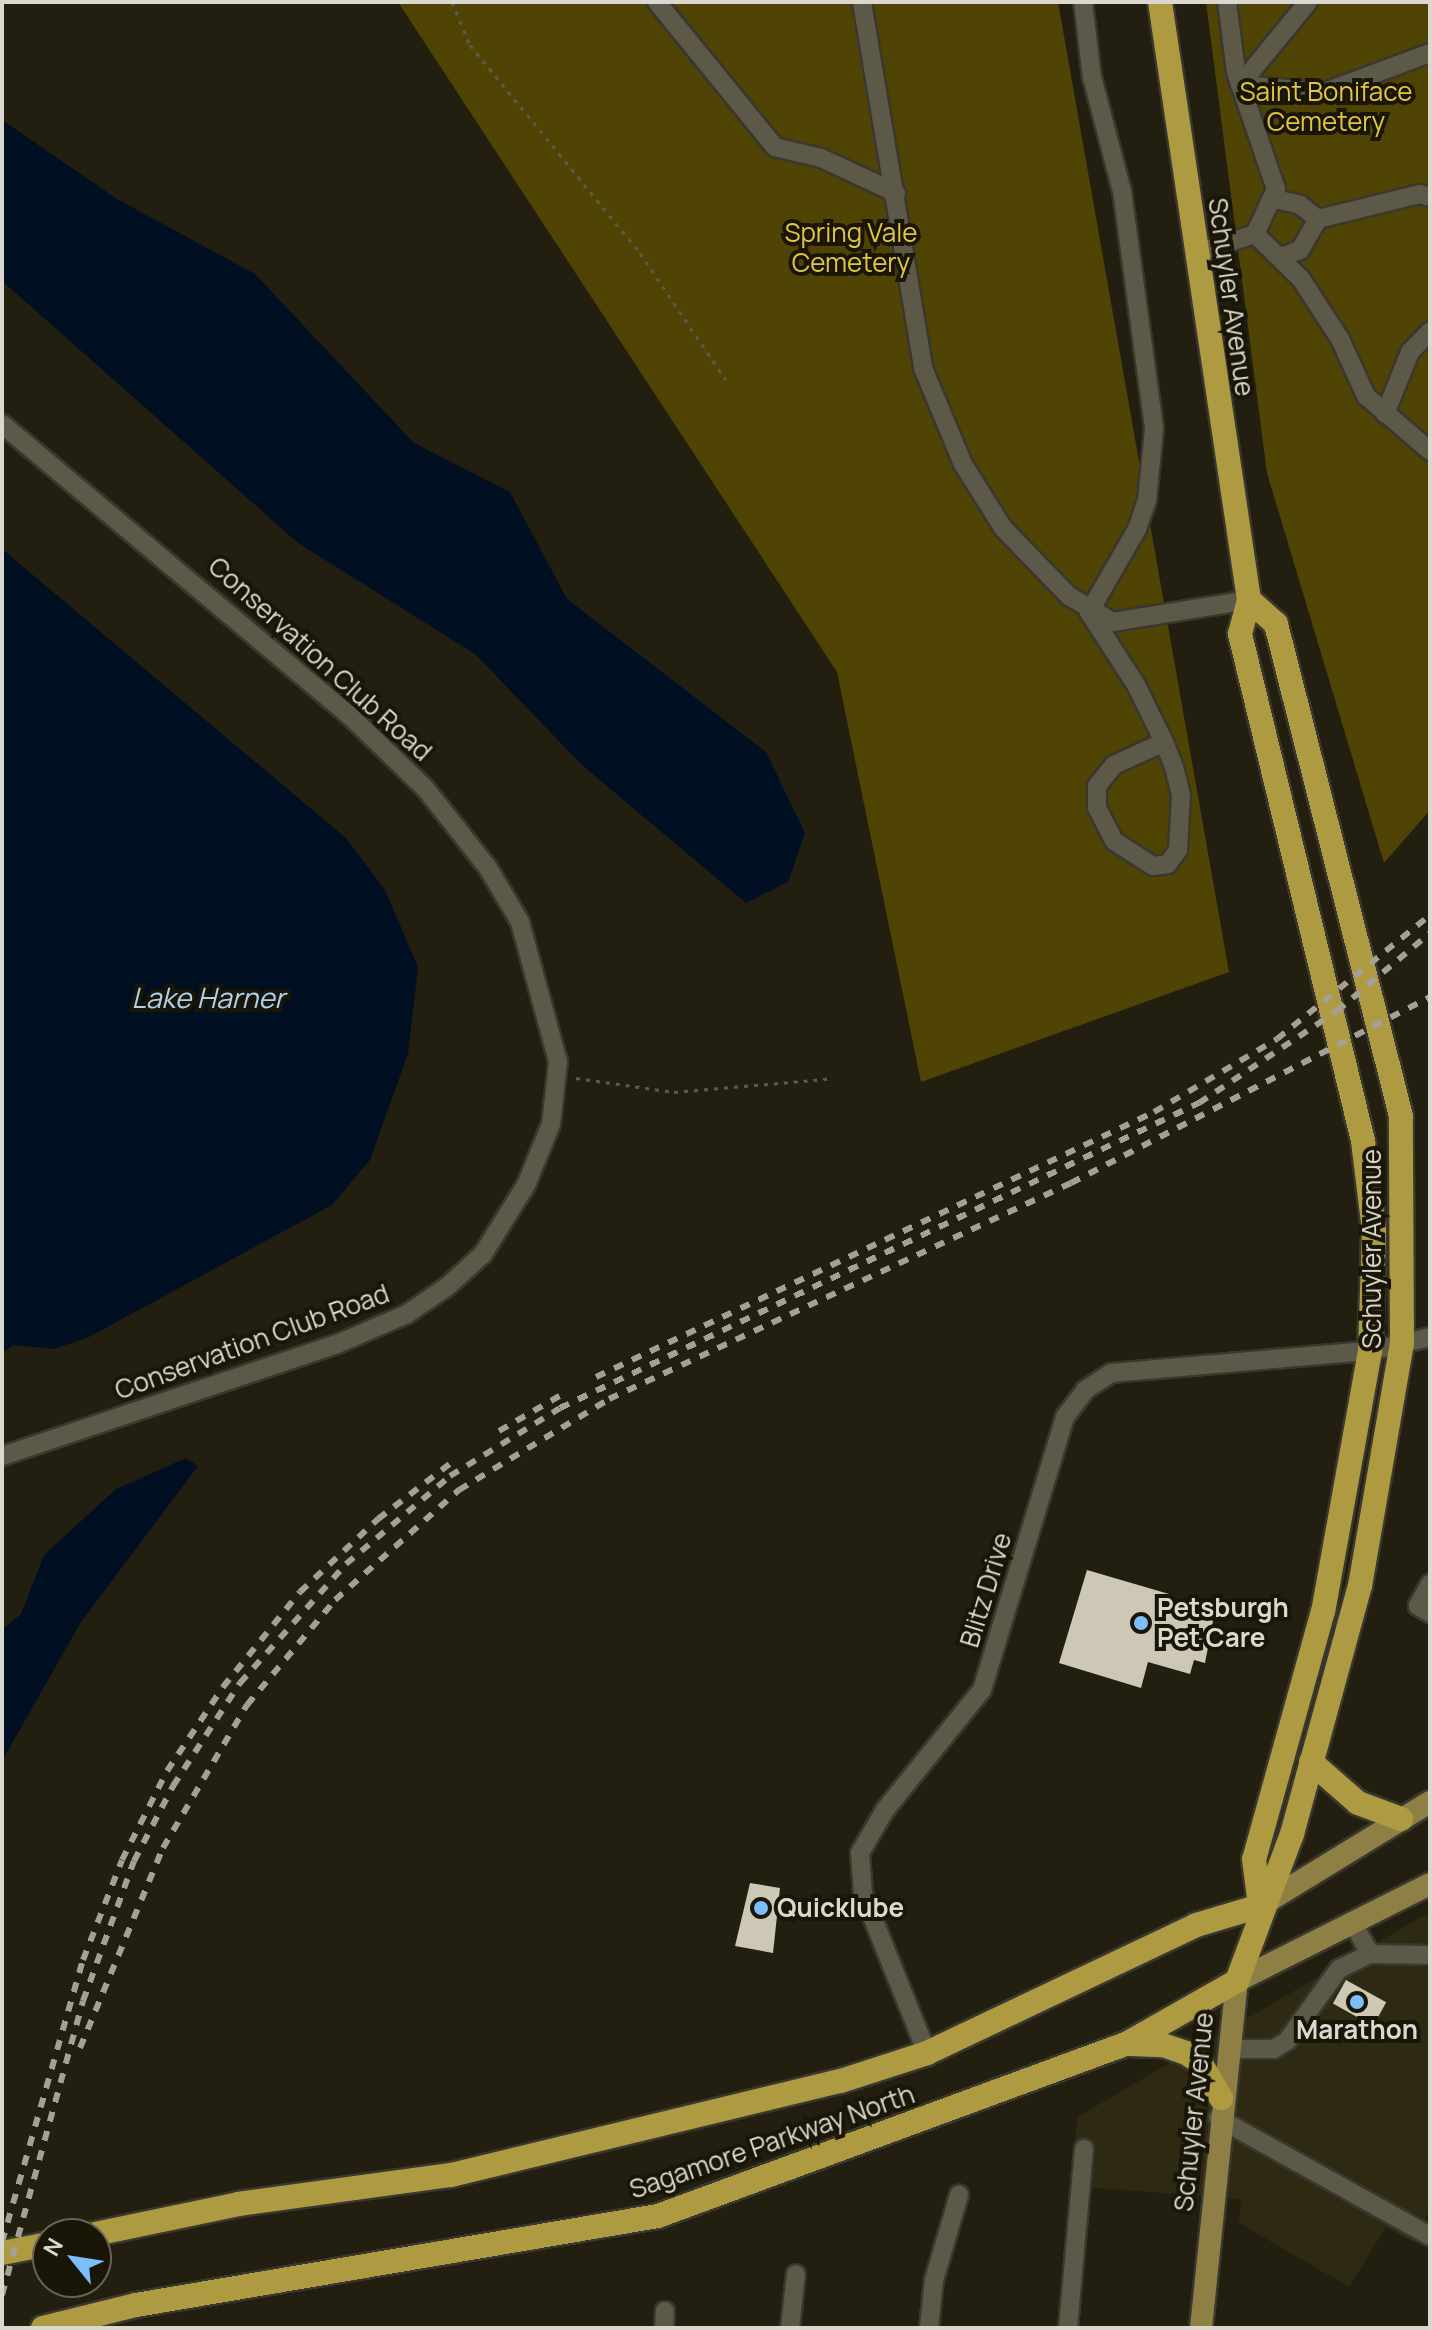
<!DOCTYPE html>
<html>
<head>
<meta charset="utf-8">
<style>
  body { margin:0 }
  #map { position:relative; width:1432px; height:2330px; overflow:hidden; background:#231f10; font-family:Manrope,sans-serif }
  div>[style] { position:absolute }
  .built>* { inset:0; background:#2e2912 }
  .green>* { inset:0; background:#504404 }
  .water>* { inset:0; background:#000f21 }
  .building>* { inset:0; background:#cdc8b5; transform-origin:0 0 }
  .path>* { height:3px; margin-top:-1.5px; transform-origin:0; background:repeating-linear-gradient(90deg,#5d5a4d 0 4px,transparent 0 10px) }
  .roads { filter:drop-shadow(2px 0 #3a372e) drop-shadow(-2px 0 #3a372e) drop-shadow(0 2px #3a372e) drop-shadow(0 -2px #3a372e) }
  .minor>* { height:18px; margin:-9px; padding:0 9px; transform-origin:9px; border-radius:9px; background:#5d5948 }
  .major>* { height:22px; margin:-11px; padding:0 11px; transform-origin:11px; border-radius:11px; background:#8e8044 }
  .highway>* { height:24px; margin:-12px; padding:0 12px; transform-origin:12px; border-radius:12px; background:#ae9a41 }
  .rail>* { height:6px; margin-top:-3px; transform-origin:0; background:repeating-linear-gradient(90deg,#a3a095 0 10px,transparent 0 20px) }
  .dots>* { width:22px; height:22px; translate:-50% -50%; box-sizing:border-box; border:4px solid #191607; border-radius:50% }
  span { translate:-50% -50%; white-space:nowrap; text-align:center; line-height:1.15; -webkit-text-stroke:8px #191607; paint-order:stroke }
  .park-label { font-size:26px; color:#e2c543 }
  .street-label { font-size:26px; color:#dbd9cf }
  .poi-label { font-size:26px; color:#dbd9cf; font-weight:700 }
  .left { translate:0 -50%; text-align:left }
  .water-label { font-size:28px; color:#aed1f1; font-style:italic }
  .frame { position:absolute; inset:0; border:4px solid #dbd9cf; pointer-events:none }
  .north { position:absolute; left:32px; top:2218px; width:80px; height:80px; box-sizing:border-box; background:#191607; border:2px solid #676457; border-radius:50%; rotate:300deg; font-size:22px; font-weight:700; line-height:32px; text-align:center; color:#dbd9cf }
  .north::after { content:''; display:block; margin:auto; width:28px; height:36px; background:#7bbef9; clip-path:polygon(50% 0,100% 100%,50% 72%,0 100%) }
</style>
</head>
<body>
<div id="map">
  <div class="built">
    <i style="clip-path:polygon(1430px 1912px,1430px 2210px,1412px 2242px,1386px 2227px,1349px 2287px,1239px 2223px,1241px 2199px,1072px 2186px,1077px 2117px)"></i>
  </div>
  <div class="green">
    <i style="clip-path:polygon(398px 2px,1058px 2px,1229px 972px,921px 1082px,837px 672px)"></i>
    <i style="clip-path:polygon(1206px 2px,1430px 2px,1430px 810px,1384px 863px,1267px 473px)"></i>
  </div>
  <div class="water">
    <i style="clip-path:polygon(2px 120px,117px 199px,255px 274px,414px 443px,510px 492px,567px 599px,766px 752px,805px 833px,788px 882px,746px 903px,583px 766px,475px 654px,298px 543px,2px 281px)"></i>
    <i style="clip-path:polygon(2px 549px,346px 838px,385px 890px,418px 967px,408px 1054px,370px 1160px,332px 1205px,89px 1337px,54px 1349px,13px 1345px,2px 1353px)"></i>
    <i style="clip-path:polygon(186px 1458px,198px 1466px,81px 1622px,2px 1761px,2px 1630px,21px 1614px,44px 1555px,116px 1489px)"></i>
  </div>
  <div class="building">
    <i style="clip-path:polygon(1087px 1570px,1169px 1594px,1167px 1601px,1214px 1616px,1205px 1663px,1194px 1660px,1190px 1674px,1148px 1662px,1141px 1688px,1059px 1663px)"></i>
    <i style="clip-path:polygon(750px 1883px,780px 1888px,773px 1953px,735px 1946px)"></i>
    <i style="left:1346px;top:1980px;width:46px;height:27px;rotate:29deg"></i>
  </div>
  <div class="path">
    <i style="left:452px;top:2px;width:47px;rotate:67.3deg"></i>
    <i style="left:470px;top:45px;width:269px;rotate:50.7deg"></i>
    <i style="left:640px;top:253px;width:153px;rotate:55.9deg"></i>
    <i style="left:576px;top:1078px;width:99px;rotate:8.1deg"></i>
    <i style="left:674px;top:1092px;width:154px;rotate:-4.9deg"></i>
  </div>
  <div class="roads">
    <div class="minor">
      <i style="left:657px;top:2px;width:187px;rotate:50.9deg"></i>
      <i style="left:775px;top:147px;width:47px;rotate:13.4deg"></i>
      <i style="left:821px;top:158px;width:83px;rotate:25deg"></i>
      <i style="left:862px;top:2px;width:371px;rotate:80.5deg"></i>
      <i style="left:923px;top:368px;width:104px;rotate:67.4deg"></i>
      <i style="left:963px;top:464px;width:75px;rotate:58deg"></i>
      <i style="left:1003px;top:528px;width:95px;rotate:45.9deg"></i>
      <i style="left:1069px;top:596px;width:51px;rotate:30.6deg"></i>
      <i style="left:1113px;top:622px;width:138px;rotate:-9.2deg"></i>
      <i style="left:1083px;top:2px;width:76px;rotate:83.2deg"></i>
      <i style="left:1092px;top:77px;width:118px;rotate:75.3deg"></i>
      <i style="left:1122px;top:191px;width:240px;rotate:82.3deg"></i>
      <i style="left:1154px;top:429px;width:71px;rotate:95.6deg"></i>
      <i style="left:1147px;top:500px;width:31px;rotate:109deg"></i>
      <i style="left:1137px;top:529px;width:96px;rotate:120deg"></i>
      <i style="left:1089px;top:612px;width:87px;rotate:57.2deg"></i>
      <i style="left:1136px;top:685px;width:64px;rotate:63.8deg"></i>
      <i style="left:1164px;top:742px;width:27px;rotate:68deg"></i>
      <i style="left:1174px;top:767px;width:29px;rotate:76deg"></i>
      <i style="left:1181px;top:795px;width:55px;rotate:93.1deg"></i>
      <i style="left:1178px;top:850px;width:17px;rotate:126deg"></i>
      <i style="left:1168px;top:864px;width:15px;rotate:172deg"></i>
      <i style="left:1153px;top:866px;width:46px;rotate:-147.3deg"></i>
      <i style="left:1114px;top:841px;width:37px;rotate:-117deg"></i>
      <i style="left:1097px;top:808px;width:22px;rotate:-90deg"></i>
      <i style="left:1097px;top:786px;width:27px;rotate:-51deg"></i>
      <i style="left:1114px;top:765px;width:55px;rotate:-24.7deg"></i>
      <i style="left:1240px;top:85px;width:85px;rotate:4.7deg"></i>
      <i style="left:1325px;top:92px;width:112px;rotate:-20.4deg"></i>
      <i style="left:1240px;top:85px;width:107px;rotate:-50.7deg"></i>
      <i style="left:1275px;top:199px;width:26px;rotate:13deg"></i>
      <i style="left:1300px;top:205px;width:23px;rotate:38deg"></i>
      <i style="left:1318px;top:219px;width:36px;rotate:120deg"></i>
      <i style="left:1300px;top:250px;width:20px;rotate:160deg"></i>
      <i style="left:1318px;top:219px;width:105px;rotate:-13.8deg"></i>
      <i style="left:1420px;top:194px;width:10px;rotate:17deg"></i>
      <i style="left:1255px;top:234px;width:64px;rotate:44.4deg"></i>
      <i style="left:1301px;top:279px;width:72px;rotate:57deg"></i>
      <i style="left:1340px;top:339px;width:63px;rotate:65.5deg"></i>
      <i style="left:1366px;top:396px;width:84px;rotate:40.7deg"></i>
      <i style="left:1196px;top:253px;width:62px;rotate:-17.9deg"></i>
      <i style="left:1255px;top:234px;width:50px;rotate:-65deg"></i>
      <i style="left:1276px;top:189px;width:124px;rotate:-108.9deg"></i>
      <i style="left:1236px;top:72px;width:71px;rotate:-97.3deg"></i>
      <i style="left:1385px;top:414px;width:67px;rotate:-68deg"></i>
      <i style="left:1410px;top:352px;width:29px;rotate:-46deg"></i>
      <i style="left:2px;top:424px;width:451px;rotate:40deg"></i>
      <i style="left:348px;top:714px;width:107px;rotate:43.9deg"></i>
      <i style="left:425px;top:788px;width:102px;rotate:51.8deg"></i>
      <i style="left:488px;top:868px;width:63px;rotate:59.3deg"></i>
      <i style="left:520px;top:922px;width:145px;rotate:74.8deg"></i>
      <i style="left:558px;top:1062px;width:62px;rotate:96.4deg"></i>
      <i style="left:551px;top:1124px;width:66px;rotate:112.3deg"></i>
      <i style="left:526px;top:1185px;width:81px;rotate:121.9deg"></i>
      <i style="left:483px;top:1254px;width:47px;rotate:137.6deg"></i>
      <i style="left:448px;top:1286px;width:50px;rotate:145.7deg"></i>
      <i style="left:407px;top:1314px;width:76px;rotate:156.8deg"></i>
      <i style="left:337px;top:1344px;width:353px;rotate:161.5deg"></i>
      <i style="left:1430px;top:1584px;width:25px;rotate:119deg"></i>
      <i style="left:1418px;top:1606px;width:14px;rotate:30deg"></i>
      <i style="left:1354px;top:1925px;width:33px;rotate:61deg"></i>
      <i style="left:1370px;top:1954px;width:60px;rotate:1deg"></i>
      <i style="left:1230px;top:2049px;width:44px"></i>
      <i style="left:1274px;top:2049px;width:15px;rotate:-32deg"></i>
      <i style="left:1287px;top:2041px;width:89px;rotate:-54.2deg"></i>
      <i style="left:1339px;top:1969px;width:34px;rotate:-26deg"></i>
      <i style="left:927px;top:2053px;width:171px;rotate:-111.9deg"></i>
      <i style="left:863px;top:1894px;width:41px;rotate:-94.2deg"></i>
      <i style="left:860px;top:1853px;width:50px;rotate:-59.8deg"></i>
      <i style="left:885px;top:1810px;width:154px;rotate:-51.1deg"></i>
      <i style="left:982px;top:1690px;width:285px;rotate:-73.1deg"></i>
      <i style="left:1065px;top:1417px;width:34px;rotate:-53deg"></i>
      <i style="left:1085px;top:1390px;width:31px;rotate:-33deg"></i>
      <i style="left:1111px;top:1373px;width:260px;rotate:-4.9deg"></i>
      <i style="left:1370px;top:1351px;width:62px;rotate:-13.1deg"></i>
      <i style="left:1218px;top:2118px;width:243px;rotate:29.1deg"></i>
      <i style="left:664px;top:2328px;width:17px;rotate:-87deg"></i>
      <i style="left:790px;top:2328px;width:54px;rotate:-83.7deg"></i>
      <i style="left:929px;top:2328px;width:48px;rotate:-84.1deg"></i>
      <i style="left:934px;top:2280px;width:89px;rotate:-73.6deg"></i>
      <i style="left:1068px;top:2328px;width:180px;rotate:-84.9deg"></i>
    </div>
    <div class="major">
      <i style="left:1260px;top:1906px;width:199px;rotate:-31.5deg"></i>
      <i style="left:1201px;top:2328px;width:349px;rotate:-84.1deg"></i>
      <i style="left:1237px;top:1981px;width:216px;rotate:-26.7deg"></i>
    </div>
    <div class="highway">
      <i style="left:1160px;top:2px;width:605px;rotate:81.53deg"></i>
      <i style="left:1249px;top:600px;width:35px;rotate:105deg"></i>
      <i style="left:1240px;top:634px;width:522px;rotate:76.36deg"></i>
      <i style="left:1363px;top:1141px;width:91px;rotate:83deg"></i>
      <i style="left:1374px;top:1231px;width:120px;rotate:91.9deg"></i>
      <i style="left:1370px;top:1351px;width:264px;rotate:100.2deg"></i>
      <i style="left:1323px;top:1611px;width:257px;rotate:105.5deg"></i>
      <i style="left:1254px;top:1859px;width:47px;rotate:82.7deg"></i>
      <i style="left:1311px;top:1762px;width:62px;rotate:41.1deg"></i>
      <i style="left:1358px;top:1803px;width:46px;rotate:20.4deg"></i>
      <i style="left:1129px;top:2044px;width:34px;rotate:2deg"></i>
      <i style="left:1163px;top:2045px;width:24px;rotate:19deg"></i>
      <i style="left:1186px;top:2053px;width:17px;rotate:33deg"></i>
      <i style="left:1200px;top:2062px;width:42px;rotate:59.7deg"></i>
      <i style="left:95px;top:2234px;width:146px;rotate:-11.8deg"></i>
      <i style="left:238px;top:2204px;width:215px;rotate:-7.8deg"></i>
      <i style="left:451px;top:2175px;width:401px;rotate:-13.6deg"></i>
      <i style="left:841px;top:2081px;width:90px;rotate:-18deg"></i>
      <i style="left:927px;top:2053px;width:298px;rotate:-25.4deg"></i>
      <i style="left:1196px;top:1925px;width:67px;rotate:-16.5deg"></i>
      <i style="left:2px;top:2253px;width:47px;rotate:-11.1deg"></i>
      <i style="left:43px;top:2328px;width:96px;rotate:-13.9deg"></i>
      <i style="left:136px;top:2305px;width:530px;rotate:-9.68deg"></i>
      <i style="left:658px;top:2216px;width:499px;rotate:-20.2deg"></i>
      <i style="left:1126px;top:2044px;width:128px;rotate:-29.6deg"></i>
      <i style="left:1237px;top:1981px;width:157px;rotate:-69.5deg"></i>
      <i style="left:1292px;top:1834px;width:257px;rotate:-74.7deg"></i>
      <i style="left:1360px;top:1586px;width:247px;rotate:-80.2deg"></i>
      <i style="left:1402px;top:1343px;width:227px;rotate:-90.3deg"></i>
      <i style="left:1401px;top:1116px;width:508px;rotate:-104.26deg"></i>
      <i style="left:1276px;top:624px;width:36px;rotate:-138deg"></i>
    </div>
  </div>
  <div class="rail">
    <i style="left:596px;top:1377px;width:618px;rotate:-25.4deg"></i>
    <i style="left:1154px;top:1112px;width:143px;rotate:-30.7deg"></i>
    <i style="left:1277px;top:1039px;width:197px;rotate:-39deg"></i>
    <i style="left:499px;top:1431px;width:72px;rotate:-30.1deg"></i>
    <i style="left:80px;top:2048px;width:217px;rotate:-67.5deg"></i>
    <i style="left:163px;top:1848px;width:166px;rotate:-59.6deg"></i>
    <i style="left:247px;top:1705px;width:137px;rotate:-50deg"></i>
    <i style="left:335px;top:1600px;width:166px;rotate:-41.6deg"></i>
    <i style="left:459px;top:1490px;width:175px;rotate:-31.2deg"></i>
    <i style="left:609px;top:1399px;width:510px;rotate:-25.06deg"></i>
    <i style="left:1071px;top:1183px;width:404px;rotate:-27.4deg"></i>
    <i style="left:2px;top:2242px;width:293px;rotate:-74deg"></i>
    <i style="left:83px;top:1960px;width:107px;rotate:-68.7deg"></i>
    <i style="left:122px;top:1860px;width:100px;rotate:-63.2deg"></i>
    <i style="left:167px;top:1771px;width:101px;rotate:-56.3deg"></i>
    <i style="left:223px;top:1687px;width:122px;rotate:-51deg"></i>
    <i style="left:300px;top:1592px;width:107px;rotate:-43.1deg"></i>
    <i style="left:378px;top:1519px;width:97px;rotate:-37.5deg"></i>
    <i style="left:2px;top:2295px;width:305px;rotate:-74.6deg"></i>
    <i style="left:83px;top:2001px;width:149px;rotate:-70deg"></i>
    <i style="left:134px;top:1861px;width:85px;rotate:-62.5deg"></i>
    <i style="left:173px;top:1786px;width:123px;rotate:-57deg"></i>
    <i style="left:240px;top:1683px;width:159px;rotate:-48.3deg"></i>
    <i style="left:346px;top:1564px;width:136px;rotate:-40.2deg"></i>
    <i style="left:450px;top:1476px;width:129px;rotate:-31.7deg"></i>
    <i style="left:560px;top:1408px;width:708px;rotate:-25.52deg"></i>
    <i style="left:1199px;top:1103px;width:166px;rotate:-33.7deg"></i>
    <i style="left:1337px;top:1011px;width:121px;rotate:-40deg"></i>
  </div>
  <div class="dots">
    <i style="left:1141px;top:1623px;background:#7bbef9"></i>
    <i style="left:761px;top:1908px;background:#7bbef9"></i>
    <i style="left:1357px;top:2002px;background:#7bbef9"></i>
  </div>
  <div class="park-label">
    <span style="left:1326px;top:107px">Saint Boniface<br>Cemetery</span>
    <span style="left:851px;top:248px">Spring Vale<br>Cemetery</span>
  </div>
  <div class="street-label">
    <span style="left:1231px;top:297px;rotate:82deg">Schuyler Avenue</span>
    <span style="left:320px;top:659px;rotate:42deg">Conservation Club Road</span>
    <span style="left:1372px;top:1249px;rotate:-90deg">Schuyler Avenue</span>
    <span style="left:252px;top:1342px;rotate:-20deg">Conservation Club Road</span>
    <span style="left:986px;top:1590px;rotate:-73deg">Blitz Drive</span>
    <span style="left:1194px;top:2112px;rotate:-84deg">Schuyler Avenue</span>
    <span style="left:772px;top:2142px;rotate:-19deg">Sagamore Parkway North</span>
  </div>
  <div class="poi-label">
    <span class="left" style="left:1157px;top:1623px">Petsburgh<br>Pet Care</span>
    <span class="left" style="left:777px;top:1908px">Quicklube</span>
    <span style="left:1357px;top:2030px">Marathon</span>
  </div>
  <div class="water-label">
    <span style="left:208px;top:997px">Lake Harner</span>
  </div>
  <div class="frame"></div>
  <div class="north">N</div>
</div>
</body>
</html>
